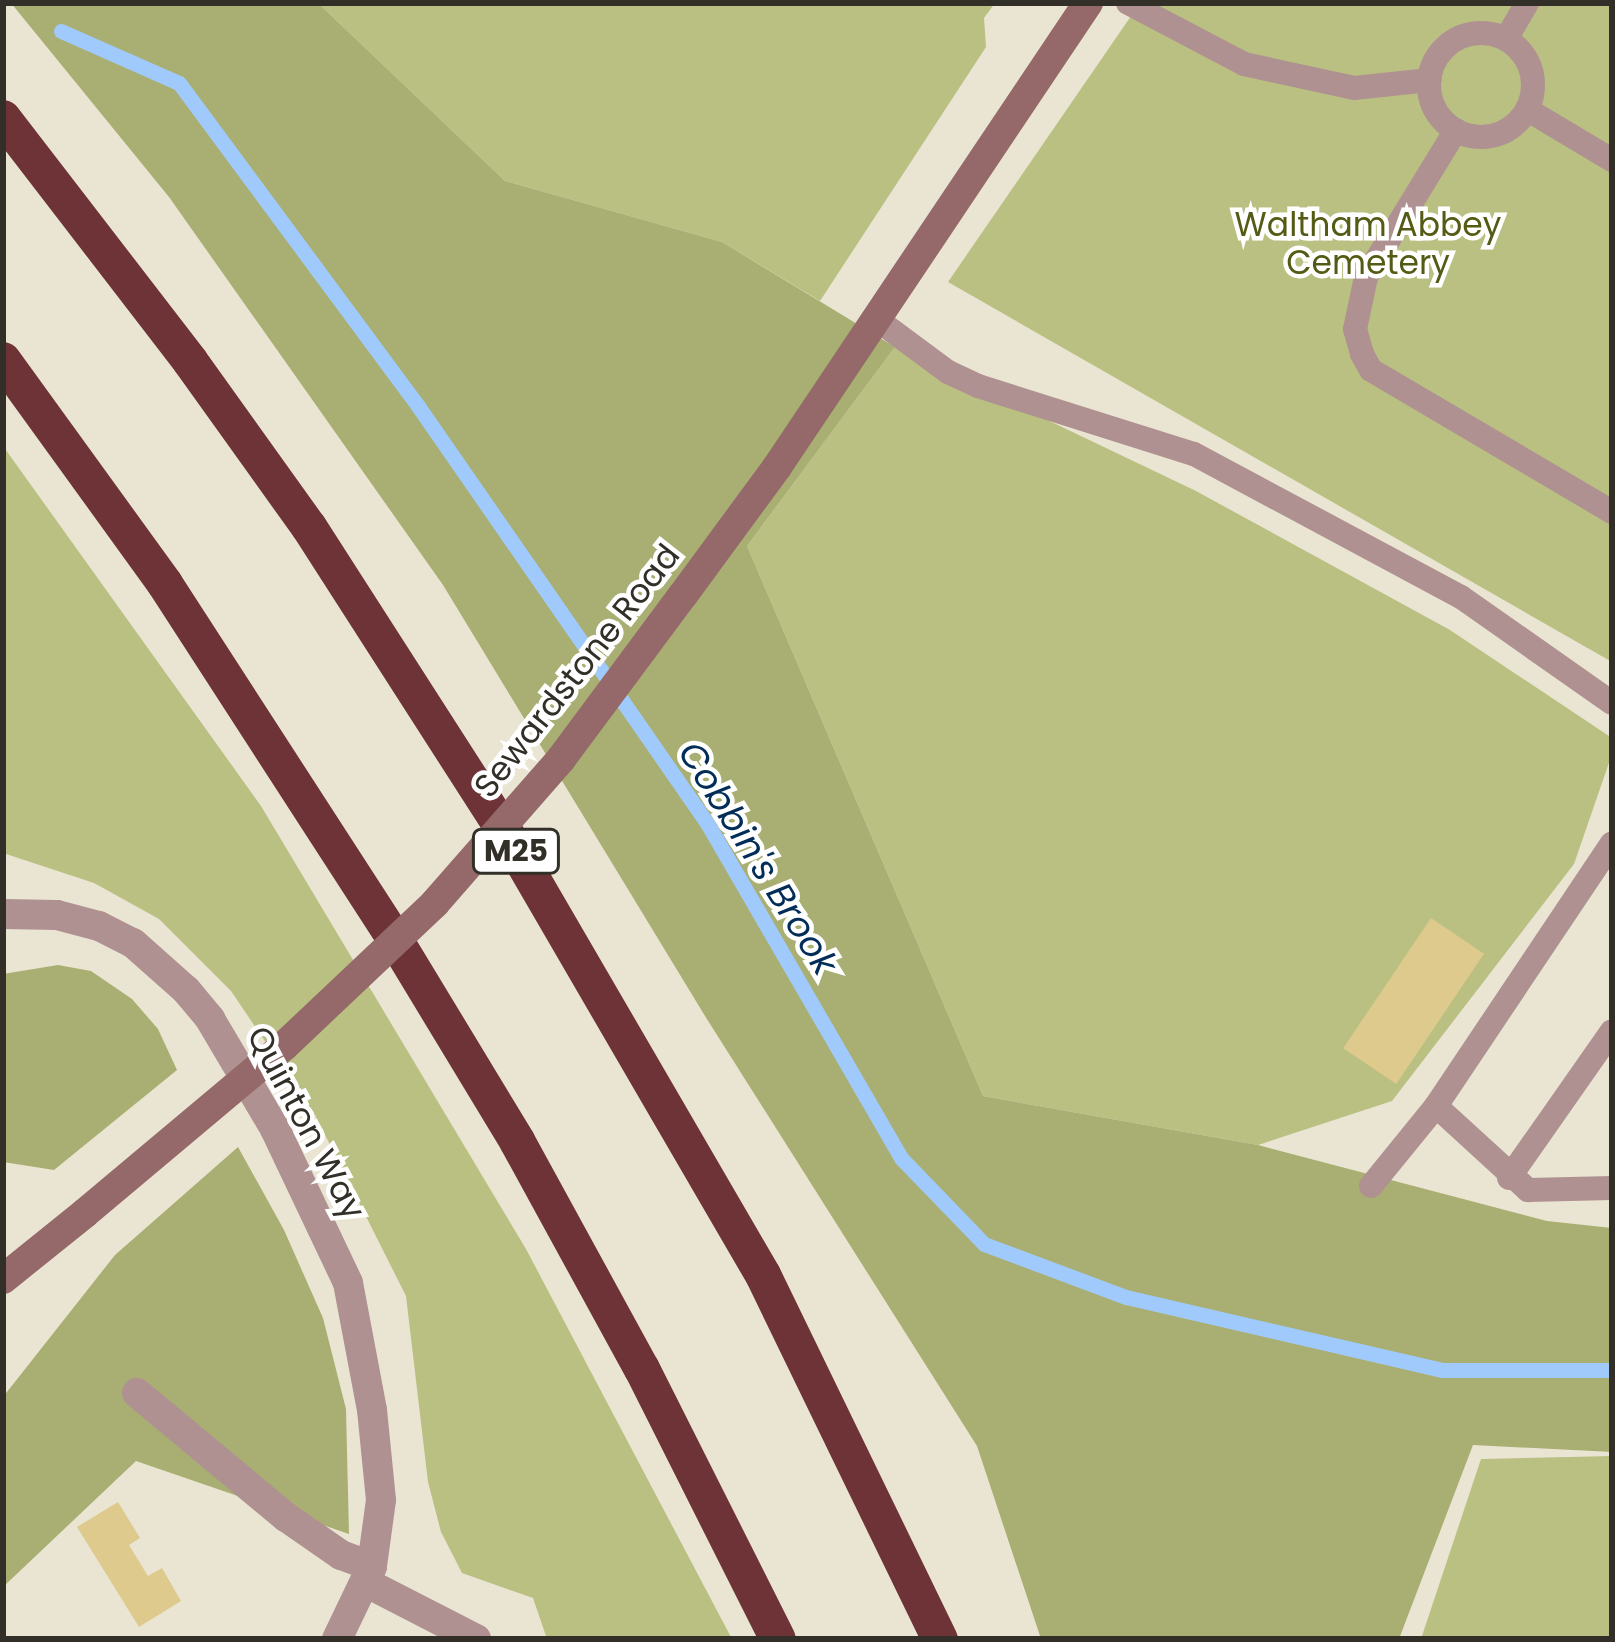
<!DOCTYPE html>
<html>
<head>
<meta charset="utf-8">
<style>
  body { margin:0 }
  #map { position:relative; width:1615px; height:1642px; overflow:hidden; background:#eae5d3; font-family:Poppins,sans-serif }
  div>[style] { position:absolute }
  .green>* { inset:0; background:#b9c082 }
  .forest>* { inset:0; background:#a9af72 }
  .stream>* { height:15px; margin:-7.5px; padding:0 7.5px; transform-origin:7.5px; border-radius:7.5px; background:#a0cafb }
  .building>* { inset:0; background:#ddca8c; transform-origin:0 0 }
  .lane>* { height:24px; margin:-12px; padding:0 12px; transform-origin:12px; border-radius:12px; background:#b09191 }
  .lane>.ring { margin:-12px; padding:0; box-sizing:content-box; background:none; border:24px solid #b09191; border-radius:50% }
  .street>* { height:30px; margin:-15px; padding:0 15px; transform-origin:15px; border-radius:15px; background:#b09191 }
  .secondary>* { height:30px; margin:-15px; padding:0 15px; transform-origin:15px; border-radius:15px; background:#95696a }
  .highway>* { height:36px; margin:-18px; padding:0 18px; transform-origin:18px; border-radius:18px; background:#6d3336 }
  .secondary-bridge>* { height:30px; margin:-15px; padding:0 15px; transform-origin:15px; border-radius:15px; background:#95696a }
  span { translate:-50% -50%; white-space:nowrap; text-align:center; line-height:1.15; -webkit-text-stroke:9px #fff; paint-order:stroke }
  .shield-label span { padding:3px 9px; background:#fff; border:3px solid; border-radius:9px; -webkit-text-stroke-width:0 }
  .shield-label { font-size:30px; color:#312f28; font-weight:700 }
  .park-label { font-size:33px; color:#555a14 }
  .street-label { font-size:33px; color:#312f28 }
  .water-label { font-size:36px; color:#022d59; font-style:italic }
  .frame { position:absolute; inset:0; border:6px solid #312f28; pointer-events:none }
</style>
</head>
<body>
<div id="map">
  <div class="green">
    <i style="clip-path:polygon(318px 3px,995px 3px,984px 18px,986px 47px,820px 301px,722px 242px,505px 181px)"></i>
    <i style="clip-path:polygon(1140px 3px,1612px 3px,1612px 662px,948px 282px)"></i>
    <i style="clip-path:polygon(895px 347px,1196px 491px,1450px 630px,1612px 738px,1612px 754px,1574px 864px,1392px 1101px,1258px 1145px,983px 1096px,747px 546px)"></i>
    <i style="clip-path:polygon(3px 446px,261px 806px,526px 1249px,732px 1639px,547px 1639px,533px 1598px,462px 1573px,441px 1532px,428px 1482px,406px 1296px,315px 1115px,231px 991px,159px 919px,94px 883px,3px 853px)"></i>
    <i style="clip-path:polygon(1612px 1456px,1612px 1639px,1421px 1639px,1481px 1459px)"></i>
  </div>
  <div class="forest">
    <i style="clip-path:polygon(11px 3px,318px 3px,505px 181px,722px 242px,895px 347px,747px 546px,983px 1096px,1258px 1145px,1547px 1221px,1612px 1228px,1612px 1452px,1473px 1445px,1399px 1639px,1041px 1639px,977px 1446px,705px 1016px,443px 585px,169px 197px)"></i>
    <i style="clip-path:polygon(58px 965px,91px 971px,132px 999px,158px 1029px,177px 1070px,54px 1170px,3px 1162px,3px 974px)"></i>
    <i style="clip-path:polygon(238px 1147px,284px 1230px,323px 1318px,346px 1409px,349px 1534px,136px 1461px,3px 1587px,3px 1397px,115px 1255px)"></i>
  </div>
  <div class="stream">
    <i style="left:61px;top:31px;width:129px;rotate:23.8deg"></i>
    <i style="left:179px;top:83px;width:402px;rotate:53.5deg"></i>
    <i style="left:418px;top:406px;width:507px;rotate:55.28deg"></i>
    <i style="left:707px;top:823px;width:388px;rotate:59.9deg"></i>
    <i style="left:902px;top:1159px;width:118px;rotate:46deg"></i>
    <i style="left:984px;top:1244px;width:152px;rotate:20.5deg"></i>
    <i style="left:1126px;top:1297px;width:324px;rotate:13deg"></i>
    <i style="left:1442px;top:1370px;width:170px"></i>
  </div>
  <div class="building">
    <i style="left:1431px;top:918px;width:64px;height:157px;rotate:34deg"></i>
    <i style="clip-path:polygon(118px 1502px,140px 1538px,129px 1545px,148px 1576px,162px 1568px,181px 1601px,139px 1627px,77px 1527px)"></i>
  </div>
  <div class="lane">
    <i style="left:1128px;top:3px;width:131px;rotate:27.7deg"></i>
    <i style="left:1244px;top:64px;width:113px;rotate:12.3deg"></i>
    <i style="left:1354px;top:88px;width:76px;rotate:-6deg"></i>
    <i class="ring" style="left:1429px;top:33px;width:80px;height:80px"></i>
    <i style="left:1506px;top:39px;width:42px;rotate:-59.7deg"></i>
    <i style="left:1528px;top:110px;width:98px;rotate:30.8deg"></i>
    <i style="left:1456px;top:130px;width:172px;rotate:121.5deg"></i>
    <i style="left:1366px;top:277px;width:53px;rotate:101.9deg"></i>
    <i style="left:1355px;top:329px;width:26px;rotate:74deg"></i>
    <i style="left:1362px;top:354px;width:18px;rotate:61deg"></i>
    <i style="left:1371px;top:370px;width:280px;rotate:30.5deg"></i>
    <i style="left:875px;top:318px;width:91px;rotate:36.5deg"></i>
    <i style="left:948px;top:372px;width:33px;rotate:25deg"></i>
    <i style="left:978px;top:386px;width:226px;rotate:17.5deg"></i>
    <i style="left:1194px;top:454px;width:303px;rotate:28.2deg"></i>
    <i style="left:1461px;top:597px;width:184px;rotate:35.1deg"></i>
    <i style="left:1436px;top:1106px;width:125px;rotate:42.4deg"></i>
    <i style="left:1528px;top:1190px;width:84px;rotate:-1.4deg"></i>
    <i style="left:1509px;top:1178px;width:179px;rotate:-55deg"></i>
    <i style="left:1371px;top:1186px;width:103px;rotate:-50.9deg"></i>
    <i style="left:1436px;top:1106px;width:316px;rotate:-56.2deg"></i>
  </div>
  <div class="street">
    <i style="left:3px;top:914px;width:54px;rotate:1.1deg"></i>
    <i style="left:57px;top:915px;width:43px;rotate:14.7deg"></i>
    <i style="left:99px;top:926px;width:38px;rotate:27deg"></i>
    <i style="left:133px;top:943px;width:71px;rotate:41.6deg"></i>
    <i style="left:186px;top:990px;width:38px;rotate:50deg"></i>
    <i style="left:210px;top:1019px;width:128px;rotate:59.4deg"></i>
    <i style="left:275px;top:1129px;width:170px;rotate:64.6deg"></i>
    <i style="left:348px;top:1283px;width:129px;rotate:79.3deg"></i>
    <i style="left:372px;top:1410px;width:90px;rotate:84.3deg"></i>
    <i style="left:381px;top:1500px;width:67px;rotate:97.8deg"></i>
    <i style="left:372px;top:1566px;width:81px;rotate:115.6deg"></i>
    <i style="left:137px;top:1393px;width:194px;rotate:39.8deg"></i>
    <i style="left:286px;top:1517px;width:67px;rotate:34.6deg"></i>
    <i style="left:341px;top:1555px;width:33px;rotate:20deg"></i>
    <i style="left:365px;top:1582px;width:125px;rotate:27.2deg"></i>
  </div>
  <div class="secondary">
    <i style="left:683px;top:595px;width:159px;rotate:-53.7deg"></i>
    <i style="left:777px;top:467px;width:559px;rotate:-56.17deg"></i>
    <i style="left:3px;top:1279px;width:105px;rotate:-38.8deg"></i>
  </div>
  <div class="highway">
    <i style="left:3px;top:118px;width:307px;rotate:52.4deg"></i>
    <i style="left:190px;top:361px;width:204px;rotate:54.4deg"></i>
    <i style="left:309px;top:527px;width:372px;rotate:57.3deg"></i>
    <i style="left:510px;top:840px;width:503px;rotate:59.82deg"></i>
    <i style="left:763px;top:1275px;width:405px;rotate:64.1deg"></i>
    <i style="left:3px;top:360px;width:276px;rotate:54.1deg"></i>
    <i style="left:165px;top:584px;width:425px;rotate:57.1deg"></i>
    <i style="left:396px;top:941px;width:234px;rotate:58.8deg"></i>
    <i style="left:517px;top:1141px;width:260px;rotate:61.3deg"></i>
    <i style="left:642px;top:1369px;width:302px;rotate:63.3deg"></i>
  </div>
  <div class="secondary-bridge">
    <i style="left:85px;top:1213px;width:260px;rotate:-40deg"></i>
    <i style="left:284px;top:1046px;width:208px;rotate:-43.4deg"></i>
    <i style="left:435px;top:903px;width:191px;rotate:-48.8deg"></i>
    <i style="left:561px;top:759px;width:204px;rotate:-53.4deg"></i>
  </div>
  <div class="shield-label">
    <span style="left:516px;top:851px">M25</span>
  </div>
  <div class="park-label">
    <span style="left:1368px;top:244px">Waltham Abbey<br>Cemetery</span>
  </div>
  <div class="street-label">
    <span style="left:577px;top:671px;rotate:-52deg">Sewardstone Road</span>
    <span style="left:306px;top:1123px;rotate:62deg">Quinton Way</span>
  </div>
  <div class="water-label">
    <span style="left:758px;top:858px;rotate:58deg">Cobbin's Brook</span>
  </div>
  <div class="frame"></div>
</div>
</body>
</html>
